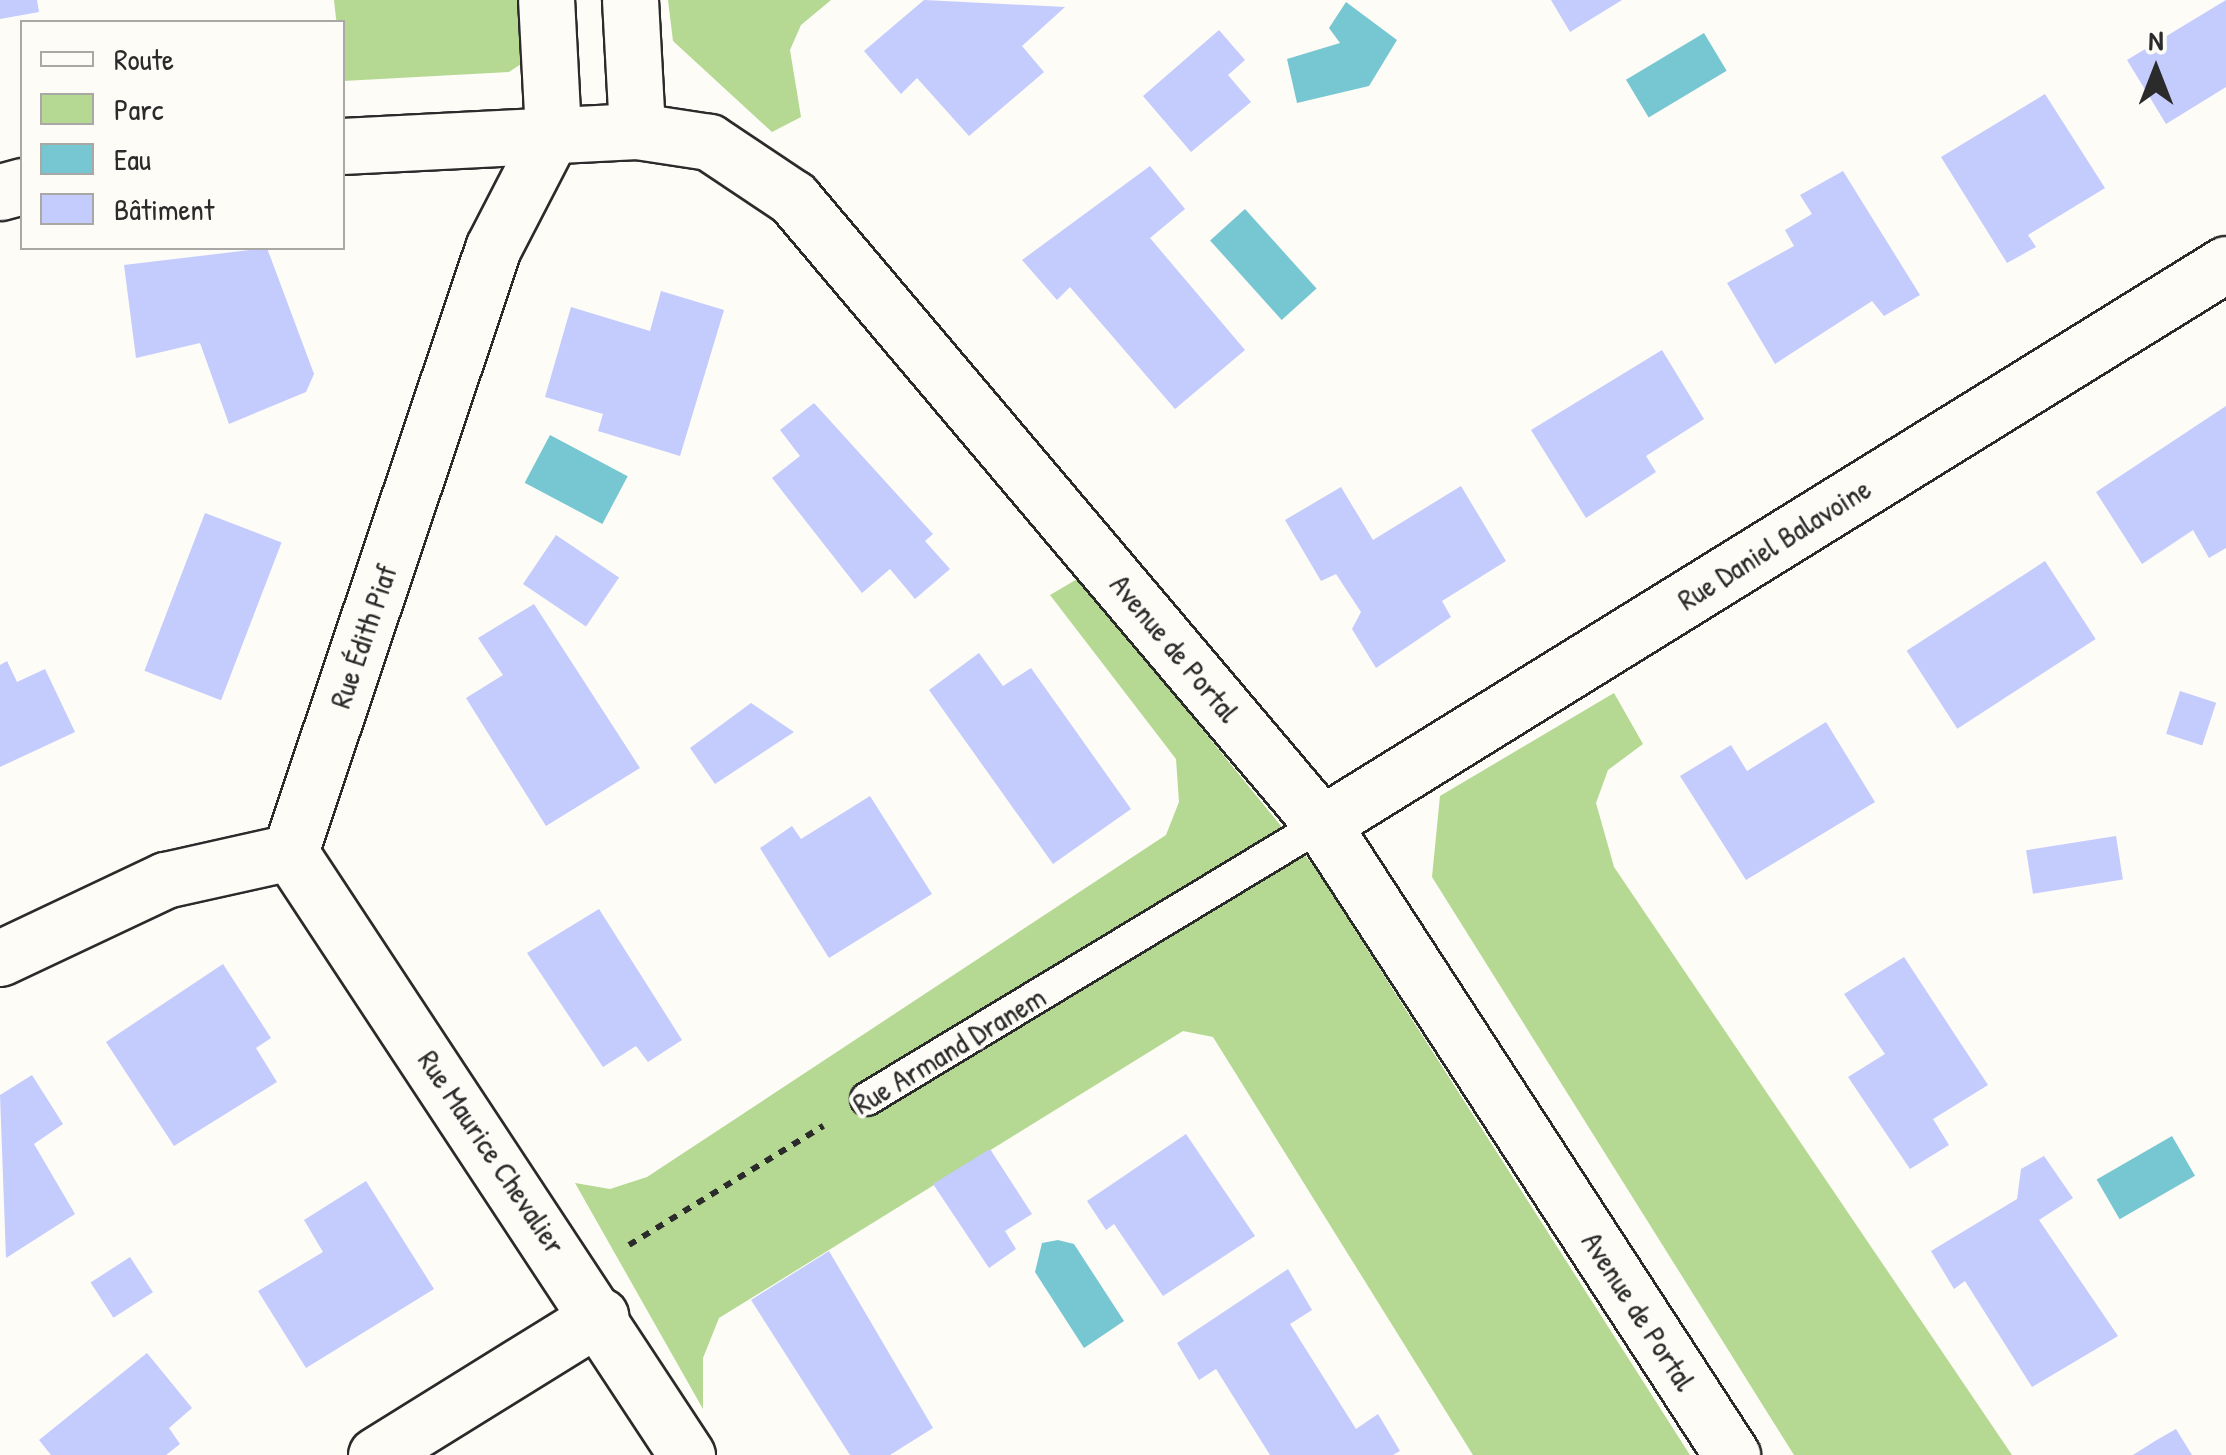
<!DOCTYPE html>
<html>
<head>
<meta charset="utf-8">
<style>
  body { margin:0 }
  #map { position:relative; width:2226px; height:1455px; overflow:hidden; background:#fdfcf7; font-family:"Patrick Hand",sans-serif }
  div>[style] { position:absolute }
  .green>* { inset:0; background:#b5d892 }
  .water>* { inset:0; background:#77c7d2; transform-origin:0 0 }
  .building>* { inset:0; background:#c4cbfd; transform-origin:0 0 }
  .path>* { height:6px; margin-top:-3px; transform-origin:0; background:repeating-linear-gradient(90deg,#2b2b2b 0 8px,transparent 0 16px) }
  .roads { filter:drop-shadow(2px 0 #2b2b2b) drop-shadow(-2px 0 #2b2b2b) drop-shadow(0 2px #2b2b2b) drop-shadow(0 -2px #2b2b2b) }
  .lane>* { height:32px; margin:-16px; padding:0 16px; transform-origin:16px; border-radius:16px; background:#fdfcf7 }
  .street>* { height:55px; margin:-27.5px; padding:0 27.5px; transform-origin:27.5px; border-radius:27.5px; background:#fdfcf7 }
  span { translate:-50% -50%; white-space:nowrap; text-align:center; line-height:1.15; -webkit-text-stroke:8px #fdfcf7; paint-order:stroke }
  .street-label { font-size:30px; color:#2b2b2b }
  .legend { position:absolute; left:20px; top:20px; width:325px; height:230px; box-sizing:border-box; background:#fdfcf7; border:2px solid #a9a8a5; margin:0; padding:12px 18px; list-style:none; font-size:30px; color:#2b2b2b }
  .legend li { display:flex; align-items:center; gap:20px; height:50px }
  .legend b { width:50px; border:2px solid #a9a8a5 }
  .north { position:absolute; left:2106px; top:20px; width:100px; height:100px; -webkit-text-stroke:8px #fdfcf7; paint-order:stroke; rotate:0deg; font-size:28px; font-weight:700; line-height:40px; text-align:center; color:#2b2b2b }
  .north::after { content:''; display:block; margin:auto; width:35px; height:45px; background:#2b2b2b; clip-path:polygon(50% 0,100% 100%,50% 72%,0 100%) }
</style>
</head>
<body>
<div id="map">
  <div class="green">
    <i style="clip-path:polygon(334px 0,529px 0,533px 56px,509px 72px,343px 81px)"></i>
    <i style="clip-path:polygon(668px 0,831px 0,801px 25px,790px 50px,801px 117px,772px 132px,673px 41px)"></i>
    <i style="clip-path:polygon(1079px 578px,1316px 869px,1690px 1455px,1473px 1455px,1213px 1037px,1183px 1031px,719px 1318px,703px 1358px,703px 1409px,575px 1183px,610px 1189px,647px 1177px,1166px 835px,1179px 802px,1176px 759px,1050px 595px)"></i>
    <i style="clip-path:polygon(1614px 693px,1643px 744px,1608px 770px,1596px 803px,1614px 867px,2012px 1455px,1794px 1455px,1432px 877px,1440px 796px)"></i>
  </div>
  <div class="water">
    <i style="clip-path:polygon(1346px 2px,1397px 40px,1369px 86px,1297px 103px,1287px 59px,1340px 43px,1329px 28px)"></i>
    <i style="left:1704px;top:33px;width:44px;height:91px;rotate:59deg"></i>
    <i style="left:1245px;top:209px;width:107px;height:47px;rotate:48deg"></i>
    <i style="left:550px;top:435px;width:88px;height:54px;rotate:28deg"></i>
    <i style="left:2172px;top:1136px;width:46px;height:87px;rotate:60deg"></i>
    <i style="clip-path:polygon(1058px 1240px,1074px 1244px,1124px 1321px,1084px 1348px,1035px 1272px,1042px 1243px)"></i>
  </div>
  <div class="building">
    <i style="clip-path:polygon(0 0,37px 0,39px 12px,0 19px)"></i>
    <i style="clip-path:polygon(924px 0,1065px 7px,1022px 46px,1044px 72px,969px 136px,917px 78px,901px 94px,864px 51px)"></i>
    <i style="clip-path:polygon(1551px 0,1622px 0,1570px 32px)"></i>
    <i style="clip-path:polygon(2226px 0,2226px 87px,2166px 124px,2127px 60px)"></i>
    <i style="clip-path:polygon(1219px 30px,1245px 60px,1228px 75px,1251px 102px,1191px 152px,1143px 96px)"></i>
    <i style="clip-path:polygon(2045px 94px,2105px 188px,2028px 235px,2036px 247px,2007px 263px,1941px 157px)"></i>
    <i style="clip-path:polygon(1150px 166px,1185px 209px,1150px 238px,1245px 350px,1175px 409px,1070px 287px,1057px 300px,1022px 260px)"></i>
    <i style="clip-path:polygon(1843px 171px,1920px 295px,1884px 316px,1872px 301px,1775px 364px,1727px 283px,1794px 246px,1785px 230px,1812px 214px,1800px 195px)"></i>
    <i style="clip-path:polygon(267px 248px,314px 374px,306px 392px,229px 424px,200px 343px,136px 358px,124px 265px)"></i>
    <i style="clip-path:polygon(661px 291px,724px 310px,680px 456px,598px 431px,603px 414px,545px 397px,571px 307px,650px 331px)"></i>
    <i style="clip-path:polygon(1662px 350px,1704px 419px,1646px 456px,1656px 472px,1586px 518px,1531px 430px)"></i>
    <i style="clip-path:polygon(814px 403px,933px 534px,925px 541px,950px 569px,915px 599px,890px 569px,862px 593px,772px 478px,800px 456px,780px 430px)"></i>
    <i style="clip-path:polygon(2226px 406px,2226px 548px,2209px 558px,2193px 530px,2142px 564px,2096px 492px)"></i>
    <i style="clip-path:polygon(1461px 486px,1506px 561px,1442px 601px,1451px 617px,1376px 668px,1352px 629px,1361px 612px,1336px 574px,1321px 581px,1285px 520px,1341px 487px,1373px 540px)"></i>
    <i style="left:205px;top:513px;width:82px;height:169px;rotate:21deg"></i>
    <i style="left:556px;top:535px;width:76px;height:59px;rotate:34deg"></i>
    <i style="left:2045px;top:561px;width:93px;height:165px;rotate:57deg"></i>
    <i style="clip-path:polygon(534px 604px,640px 768px,546px 826px,466px 698px,503px 675px,478px 638px)"></i>
    <i style="clip-path:polygon(979px 653px,1003px 686px,1031px 668px,1131px 809px,1053px 864px,929px 690px)"></i>
    <i style="clip-path:polygon(7px 661px,17px 682px,45px 669px,75px 732px,0 767px,0 665px)"></i>
    <i style="left:2180px;top:691px;width:38px;height:45px;rotate:18deg"></i>
    <i style="clip-path:polygon(751px 703px,794px 732px,715px 784px,690px 748px)"></i>
    <i style="clip-path:polygon(1826px 722px,1875px 802px,1746px 880px,1680px 776px,1731px 745px,1747px 771px)"></i>
    <i style="clip-path:polygon(870px 796px,932px 894px,829px 958px,760px 848px,792px 826px,801px 839px)"></i>
    <i style="left:2116px;top:836px;width:44px;height:91px;rotate:81deg"></i>
    <i style="clip-path:polygon(599px 909px,682px 1040px,648px 1062px,636px 1046px,603px 1067px,527px 953px)"></i>
    <i style="clip-path:polygon(1904px 957px,1988px 1085px,1933px 1119px,1949px 1145px,1910px 1169px,1848px 1077px,1885px 1054px,1844px 994px)"></i>
    <i style="clip-path:polygon(223px 964px,271px 1038px,256px 1048px,277px 1082px,174px 1146px,106px 1042px)"></i>
    <i style="clip-path:polygon(32px 1075px,63px 1124px,34px 1144px,75px 1214px,6px 1258px,0 1095px)"></i>
    <i style="clip-path:polygon(1186px 1134px,1255px 1236px,1163px 1296px,1114px 1224px,1106px 1230px,1087px 1201px)"></i>
    <i style="clip-path:polygon(990px 1149px,1032px 1214px,1005px 1231px,1016px 1249px,989px 1268px,933px 1184px)"></i>
    <i style="clip-path:polygon(2044px 1156px,2073px 1198px,2039px 1220px,2118px 1336px,2032px 1387px,1965px 1281px,1954px 1289px,1931px 1251px,2017px 1199px,2021px 1169px)"></i>
    <i style="clip-path:polygon(366px 1181px,434px 1289px,306px 1368px,258px 1291px,323px 1252px,304px 1220px)"></i>
    <i style="clip-path:polygon(829px 1251px,933px 1428px,890px 1455px,850px 1455px,751px 1300px)"></i>
    <i style="left:130px;top:1257px;width:42px;height:47px;rotate:57deg"></i>
    <i style="clip-path:polygon(1288px 1269px,1312px 1310px,1290px 1324px,1356px 1429px,1378px 1414px,1400px 1451px,1393px 1455px,1270px 1455px,1216px 1369px,1199px 1380px,1177px 1343px)"></i>
    <i style="clip-path:polygon(147px 1353px,192px 1408px,169px 1428px,180px 1444px,166px 1455px,51px 1455px,39px 1440px)"></i>
    <i style="clip-path:polygon(2176px 1429px,2192px 1455px,2133px 1455px,2155px 1441px)"></i>
  </div>
  <div class="path">
    <i style="left:629px;top:1245px;width:228px;rotate:-31.5deg"></i>
  </div>
  <div class="roads">
    <div class="lane">
      <i style="left:867px;top:1099px;width:532px;rotate:-31.15deg"></i>
    </div>
    <div class="street">
      <i style="left:630px;top:0;width:131px;rotate:86.9deg"></i>
      <i style="left:342px;top:146px;width:295px;rotate:-2.9deg"></i>
      <i style="left:637px;top:131px;width:73px;rotate:8.7deg"></i>
      <i style="left:709px;top:142px;width:101px;rotate:33.7deg"></i>
      <i style="left:793px;top:198px;width:820px;rotate:49.8deg"></i>
      <i style="left:1322px;top:824px;width:753px;rotate:56.99deg"></i>
      <i style="left:0;top:192px;width:23px;rotate:-15deg"></i>
      <i style="left:1322px;top:824px;width:1063px;rotate:-31.78deg"></i>
      <i style="left:290px;top:852px;width:637px;rotate:-71.42deg"></i>
      <i style="left:493px;top:248px;width:131px;rotate:-62.7deg"></i>
      <i style="left:553px;top:132px;width:132px;rotate:-93deg"></i>
      <i style="left:290px;top:852px;width:722px;rotate:56.64deg"></i>
      <i style="left:0;top:958px;width:183px;rotate:-25.3deg"></i>
      <i style="left:165px;top:880px;width:128px;rotate:-12.6deg"></i>
      <i style="left:376px;top:1455px;width:264px;rotate:-31.8deg"></i>
    </div>
  </div>
  <div class="street-label">
    <span style="left:1774px;top:544px;rotate:-32deg">Rue Daniel Balavoine</span>
    <span style="left:363px;top:636px;rotate:-71deg">Rue Édith Piaf</span>
    <span style="left:1175px;top:648px;rotate:50deg">Avenue de Portal</span>
    <span style="left:949px;top:1050px;rotate:-31deg">Rue Armand Dranem</span>
    <span style="left:492px;top:1152px;rotate:56deg">Rue Maurice Chevalier</span>
    <span style="left:1639px;top:1311px;rotate:57deg">Avenue de Portal</span>
  </div>
  <ul class="legend">
  <li><b style="height:12px;background:#fdfcf7"></b>Route</li>
  <li><b style="height:28px;background:#b5d892"></b>Parc</li>
  <li><b style="height:28px;background:#77c7d2"></b>Eau</li>
  <li><b style="height:28px;background:#c4cbfd"></b>Bâtiment</li>
  </ul>
  <div class="north">N</div>
</div>
</body>
</html>
